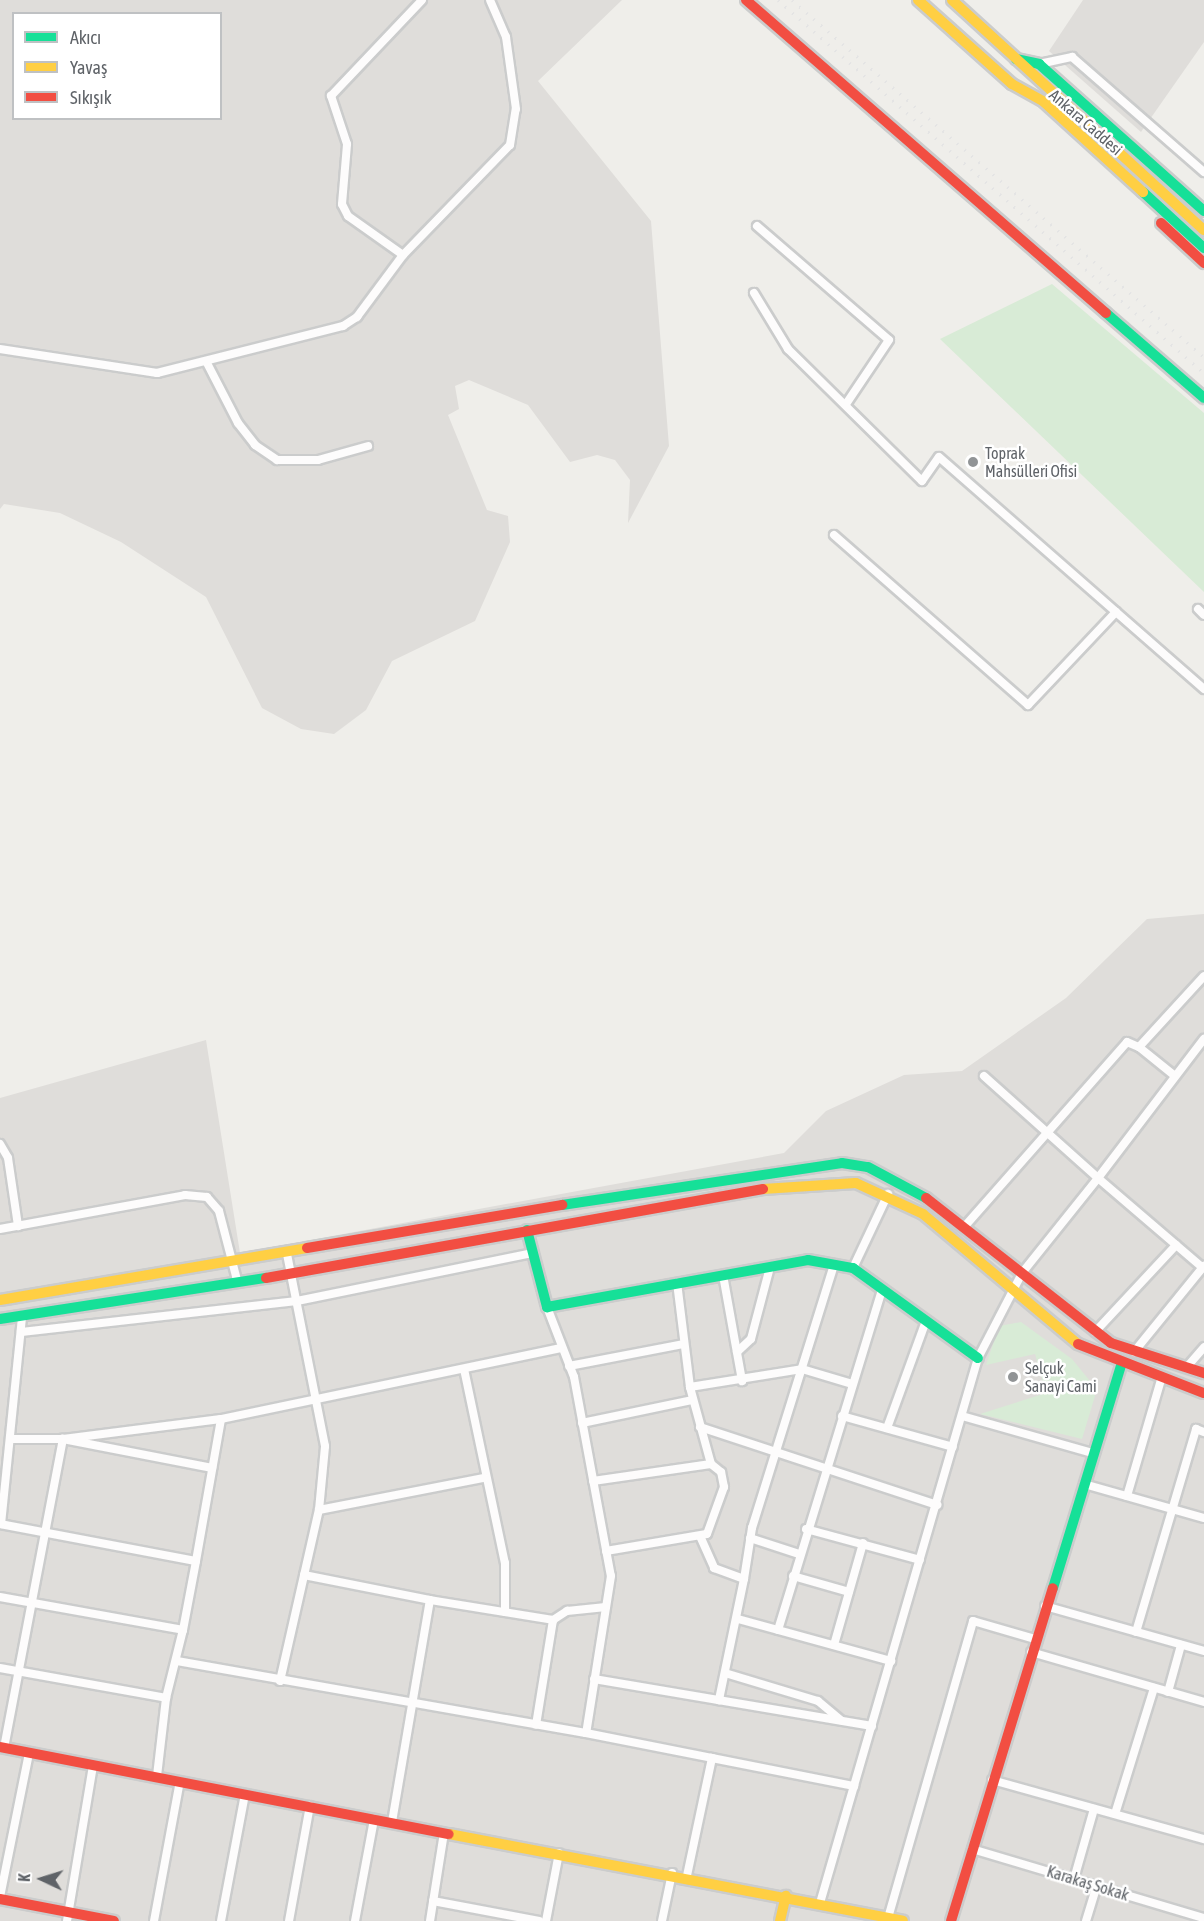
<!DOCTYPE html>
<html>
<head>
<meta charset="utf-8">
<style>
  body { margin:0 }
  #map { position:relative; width:1204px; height:1921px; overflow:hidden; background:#efeeea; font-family:"Asap Condensed",sans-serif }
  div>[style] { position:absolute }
  .industrial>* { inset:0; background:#dfddda }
  .green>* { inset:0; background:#d8ebd6 }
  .roads { filter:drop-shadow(2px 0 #cbcccc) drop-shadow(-2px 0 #cbcccc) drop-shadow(0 2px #cbcccc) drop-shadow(0 -2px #cbcccc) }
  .street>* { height:8px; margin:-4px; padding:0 4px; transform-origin:4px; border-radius:4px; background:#fdfcfc }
  .fast>* { height:10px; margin:-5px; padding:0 5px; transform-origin:5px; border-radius:5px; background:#16e098 }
  .slow>* { height:10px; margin:-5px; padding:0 5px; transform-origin:5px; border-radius:5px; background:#ffcf43 }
  .jam>* { height:10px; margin:-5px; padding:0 5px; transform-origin:5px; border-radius:5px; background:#f24e42 }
  .rail>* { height:3px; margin-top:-1.5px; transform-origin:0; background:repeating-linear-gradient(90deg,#e4e4e4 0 1.5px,transparent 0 9.5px) }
  .dots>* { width:16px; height:16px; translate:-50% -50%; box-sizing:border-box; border:3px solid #fff; border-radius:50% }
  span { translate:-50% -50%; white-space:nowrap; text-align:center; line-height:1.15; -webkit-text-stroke:5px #fff; paint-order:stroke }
  .street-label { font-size:16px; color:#5f6368 }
  .poi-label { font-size:16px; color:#5f6368 }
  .left { translate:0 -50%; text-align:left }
  .legend { position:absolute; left:12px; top:12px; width:210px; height:108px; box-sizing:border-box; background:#fff; border:2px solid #bfc1c3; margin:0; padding:8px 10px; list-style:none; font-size:18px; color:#5f6368 }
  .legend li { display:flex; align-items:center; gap:12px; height:30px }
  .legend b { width:30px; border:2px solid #bfc1c3 }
  .north { position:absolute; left:12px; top:1849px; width:60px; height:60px; -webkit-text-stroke:4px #fff; paint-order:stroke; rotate:274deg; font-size:16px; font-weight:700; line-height:24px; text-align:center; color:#5f6368 }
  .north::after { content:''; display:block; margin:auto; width:21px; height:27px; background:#5f6368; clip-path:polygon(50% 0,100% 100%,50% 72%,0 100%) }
</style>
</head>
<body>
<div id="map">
  <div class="industrial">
    <i style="clip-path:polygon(evenodd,0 0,622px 0,538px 81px,651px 221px,669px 446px,628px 523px,630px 480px,615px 460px,597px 455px,570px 462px,528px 405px,469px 380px,455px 386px,459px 409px,448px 415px,487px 510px,508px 516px,510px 542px,475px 621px,392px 661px,366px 710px,334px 734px,301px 729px,262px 708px,206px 597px,121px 542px,60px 513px,4px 504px,0 509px,0 0,14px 14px,220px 14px,220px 118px,14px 118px,14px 14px)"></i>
    <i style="clip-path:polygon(1083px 0,1204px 0,1204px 42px,1141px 132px,1049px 51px)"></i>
    <i style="clip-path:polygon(1204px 914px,1204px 1921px,0 1921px,0 1098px,206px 1040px,240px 1253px,784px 1153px,826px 1111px,904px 1075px,962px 1071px,1066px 998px,1147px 919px)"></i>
  </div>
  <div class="green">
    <i style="clip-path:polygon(1052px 284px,1204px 413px,1204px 592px,940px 339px)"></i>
    <i style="clip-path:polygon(1021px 1322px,1072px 1359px,1090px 1381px,1095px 1396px,1082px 1439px,980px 1414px,1046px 1393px,1035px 1354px,986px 1365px,999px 1326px)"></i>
  </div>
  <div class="roads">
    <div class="street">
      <i style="left:1039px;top:64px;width:34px;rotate:-12deg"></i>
      <i style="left:1072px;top:57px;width:175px;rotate:41.1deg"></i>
      <i style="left:757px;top:226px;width:174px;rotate:40.8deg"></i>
      <i style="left:889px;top:340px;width:77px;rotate:123.9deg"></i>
      <i style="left:403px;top:255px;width:67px;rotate:-144.7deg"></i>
      <i style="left:348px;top:216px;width:13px;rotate:-117deg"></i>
      <i style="left:342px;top:204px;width:60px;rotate:-85.2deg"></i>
      <i style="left:347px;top:144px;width:51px;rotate:-108.4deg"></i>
      <i style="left:331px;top:96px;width:132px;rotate:-46.5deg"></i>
      <i style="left:754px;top:293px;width:66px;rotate:58.7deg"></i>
      <i style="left:788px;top:349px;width:188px;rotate:44.6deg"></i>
      <i style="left:922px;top:481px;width:29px;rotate:-55deg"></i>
      <i style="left:939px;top:457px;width:235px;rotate:41.2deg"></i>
      <i style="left:0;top:349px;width:159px;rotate:8.7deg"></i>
      <i style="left:157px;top:373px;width:192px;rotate:-14.2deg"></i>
      <i style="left:343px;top:326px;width:17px;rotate:-33deg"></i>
      <i style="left:357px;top:317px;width:77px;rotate:-53.4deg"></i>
      <i style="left:403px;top:255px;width:153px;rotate:-45.8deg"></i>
      <i style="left:510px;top:145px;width:36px;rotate:-81deg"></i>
      <i style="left:516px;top:109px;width:73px;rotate:-97.9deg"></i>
      <i style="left:506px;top:37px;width:40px;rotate:-113.4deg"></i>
      <i style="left:207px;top:363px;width:68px;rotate:62.7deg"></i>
      <i style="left:238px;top:423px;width:28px;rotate:52deg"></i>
      <i style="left:255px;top:445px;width:27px;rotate:34deg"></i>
      <i style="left:277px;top:460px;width:41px"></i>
      <i style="left:318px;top:460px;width:52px;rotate:-15.6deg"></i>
      <i style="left:834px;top:535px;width:258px;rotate:41.2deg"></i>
      <i style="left:1028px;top:705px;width:128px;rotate:-46.6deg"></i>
      <i style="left:1116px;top:612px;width:117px;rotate:41.2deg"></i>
      <i style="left:1198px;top:609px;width:8px;rotate:45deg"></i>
      <i style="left:1139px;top:1047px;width:46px;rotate:38.9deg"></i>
      <i style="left:0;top:1144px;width:16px;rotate:60deg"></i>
      <i style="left:8px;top:1158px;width:69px;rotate:81.6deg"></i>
      <i style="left:965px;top:1226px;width:245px;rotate:-48.6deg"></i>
      <i style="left:1127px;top:1042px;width:13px;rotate:23deg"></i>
      <i style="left:1139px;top:1047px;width:96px;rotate:-47.5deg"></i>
      <i style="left:0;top:1229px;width:188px;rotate:-10.4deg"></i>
      <i style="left:185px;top:1195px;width:22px;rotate:5deg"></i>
      <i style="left:207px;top:1197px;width:18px;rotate:49deg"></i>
      <i style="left:219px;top:1211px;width:71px;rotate:75.4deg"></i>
      <i style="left:853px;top:1268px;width:82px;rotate:-64.7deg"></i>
      <i style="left:1203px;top:1268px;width:138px;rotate:-139.4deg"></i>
      <i style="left:1098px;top:1178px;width:175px;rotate:-52.7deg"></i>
      <i style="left:723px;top:1275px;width:108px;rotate:79.8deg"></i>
      <i style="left:547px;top:1307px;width:75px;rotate:68.9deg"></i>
      <i style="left:574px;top:1377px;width:202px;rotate:79.5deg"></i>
      <i style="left:611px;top:1576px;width:159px;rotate:99deg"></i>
      <i style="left:586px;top:1733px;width:128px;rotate:11.2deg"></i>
      <i style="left:712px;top:1758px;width:121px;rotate:102deg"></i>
      <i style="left:21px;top:1332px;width:278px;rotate:-6.4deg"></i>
      <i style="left:297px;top:1301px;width:241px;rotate:-11.5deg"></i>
      <i style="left:1095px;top:1332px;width:119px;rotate:-47deg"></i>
      <i style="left:737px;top:1352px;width:19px;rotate:-43deg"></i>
      <i style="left:751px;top:1339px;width:74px;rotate:-75.2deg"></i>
      <i style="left:1134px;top:1352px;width:111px;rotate:-50.9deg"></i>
      <i style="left:569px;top:1366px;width:116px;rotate:-10.9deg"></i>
      <i style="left:1186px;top:1368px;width:28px;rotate:-49deg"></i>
      <i style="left:464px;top:1369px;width:198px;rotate:78.1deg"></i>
      <i style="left:505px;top:1563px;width:49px;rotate:90deg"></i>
      <i style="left:690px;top:1387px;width:113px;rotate:-9.1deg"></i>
      <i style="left:802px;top:1369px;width:52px;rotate:16.7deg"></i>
      <i style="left:842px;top:1416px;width:115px;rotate:15.6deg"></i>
      <i style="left:962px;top:1416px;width:136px;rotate:15.8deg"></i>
      <i style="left:582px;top:1423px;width:112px;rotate:-11.8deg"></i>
      <i style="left:700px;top:1427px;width:250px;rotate:18.2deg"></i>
      <i style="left:887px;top:1428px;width:114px;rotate:-70deg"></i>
      <i style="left:10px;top:1439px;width:53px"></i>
      <i style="left:63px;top:1439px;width:159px;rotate:-7.2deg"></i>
      <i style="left:221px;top:1419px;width:347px;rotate:-11.8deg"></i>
      <i style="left:593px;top:1481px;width:119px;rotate:-8.2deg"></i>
      <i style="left:711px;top:1464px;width:80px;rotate:-105.3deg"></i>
      <i style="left:690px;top:1387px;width:105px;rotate:-97.1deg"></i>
      <i style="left:1084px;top:1484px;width:125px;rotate:15.8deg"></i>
      <i style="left:1127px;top:1496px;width:121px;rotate:-73.7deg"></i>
      <i style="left:319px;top:1510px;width:168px;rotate:-11deg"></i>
      <i style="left:0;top:1524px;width:199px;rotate:10.7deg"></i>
      <i style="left:196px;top:1561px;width:144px;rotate:-80deg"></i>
      <i style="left:1px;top:1524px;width:209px;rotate:-84.2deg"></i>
      <i style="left:806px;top:1529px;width:118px;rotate:15.2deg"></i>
      <i style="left:700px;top:1536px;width:35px;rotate:66deg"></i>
      <i style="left:714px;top:1568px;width:32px;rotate:20deg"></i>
      <i style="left:744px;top:1579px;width:124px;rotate:101.7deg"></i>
      <i style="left:750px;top:1538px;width:52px;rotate:18.1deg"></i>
      <i style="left:606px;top:1551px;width:102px;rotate:-9.6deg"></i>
      <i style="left:707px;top:1534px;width:50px;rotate:-70.1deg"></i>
      <i style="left:724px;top:1487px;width:15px;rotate:-101deg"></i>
      <i style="left:721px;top:1472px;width:13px;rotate:-141deg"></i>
      <i style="left:304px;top:1575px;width:128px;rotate:11.2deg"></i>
      <i style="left:793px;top:1576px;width:58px;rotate:15.9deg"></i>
      <i style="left:744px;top:1579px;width:52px;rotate:-81.1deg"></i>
      <i style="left:752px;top:1528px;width:275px;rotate:-72.7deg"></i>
      <i style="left:0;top:1597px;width:186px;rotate:10.2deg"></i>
      <i style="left:183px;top:1630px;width:70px;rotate:-79.3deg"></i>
      <i style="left:1045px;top:1606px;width:165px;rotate:15.8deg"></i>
      <i style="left:738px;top:1619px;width:159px;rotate:15.4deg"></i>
      <i style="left:553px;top:1620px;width:17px;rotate:-33deg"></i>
      <i style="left:567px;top:1611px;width:39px;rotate:-6deg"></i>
      <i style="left:778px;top:1630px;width:357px;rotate:-73deg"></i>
      <i style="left:1136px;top:1632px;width:212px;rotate:-73.5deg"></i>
      <i style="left:1196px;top:1429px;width:9px;rotate:21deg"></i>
      <i style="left:834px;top:1645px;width:106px;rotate:-74.1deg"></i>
      <i style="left:1031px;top:1652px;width:180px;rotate:16.1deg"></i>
      <i style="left:177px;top:1661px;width:415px;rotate:10deg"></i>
      <i style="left:0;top:1668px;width:169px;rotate:10.2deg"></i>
      <i style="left:725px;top:1673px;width:97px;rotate:16.8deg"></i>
      <i style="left:818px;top:1701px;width:30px;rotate:40deg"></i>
      <i style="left:594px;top:1679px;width:282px;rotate:9.6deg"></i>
      <i style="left:280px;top:1681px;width:175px;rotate:-77.2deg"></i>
      <i style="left:319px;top:1510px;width:64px;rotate:-84.6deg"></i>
      <i style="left:325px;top:1446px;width:196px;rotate:-101.2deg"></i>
      <i style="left:1168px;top:1692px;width:49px;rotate:-74.5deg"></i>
      <i style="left:4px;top:1748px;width:315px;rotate:-79.2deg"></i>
      <i style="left:63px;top:1439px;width:152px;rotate:11deg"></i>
      <i style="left:712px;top:1758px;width:145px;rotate:11.2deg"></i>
      <i style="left:157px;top:1776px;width:79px;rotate:-83.4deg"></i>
      <i style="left:166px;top:1698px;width:70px;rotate:-76deg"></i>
      <i style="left:992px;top:1780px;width:220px;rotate:15.6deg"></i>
      <i style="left:1115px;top:1814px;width:132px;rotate:-72.8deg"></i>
      <i style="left:392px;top:1822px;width:225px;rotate:-80.3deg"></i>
      <i style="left:430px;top:1600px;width:125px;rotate:9.2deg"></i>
      <i style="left:553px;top:1620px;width:106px;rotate:99.2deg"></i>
      <i style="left:972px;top:1849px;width:242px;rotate:16.6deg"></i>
      <i style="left:1074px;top:1879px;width:73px;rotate:-74.1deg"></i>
      <i style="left:0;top:1897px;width:147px;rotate:-78.6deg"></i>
      <i style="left:433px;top:1901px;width:108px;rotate:10.7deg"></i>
      <i style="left:820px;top:1903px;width:567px;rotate:-73.83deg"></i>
      <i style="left:978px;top:1358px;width:96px;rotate:-62.6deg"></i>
      <i style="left:1022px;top:1273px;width:122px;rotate:-51.3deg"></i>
      <i style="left:1098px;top:1178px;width:153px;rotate:-138.2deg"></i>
      <i style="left:888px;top:1918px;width:309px;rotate:-74deg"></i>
      <i style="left:973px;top:1621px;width:65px;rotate:16.2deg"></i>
      <i style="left:67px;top:1921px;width:158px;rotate:-80.5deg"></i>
      <i style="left:154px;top:1921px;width:142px;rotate:-79.5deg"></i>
      <i style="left:221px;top:1921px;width:129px;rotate:-79.3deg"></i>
      <i style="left:289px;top:1921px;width:117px;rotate:-79.7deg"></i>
      <i style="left:355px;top:1921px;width:104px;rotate:-79.4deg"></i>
      <i style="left:430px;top:1921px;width:89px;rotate:-81deg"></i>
      <i style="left:546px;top:1921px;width:69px;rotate:-79.2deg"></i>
      <i style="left:662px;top:1921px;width:49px;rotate:-78.2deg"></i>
      <i style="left:1086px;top:1921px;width:37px;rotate:-73deg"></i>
    </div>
    <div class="fast">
      <i style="left:1016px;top:59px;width:24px;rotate:12deg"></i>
      <i style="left:1039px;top:64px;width:221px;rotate:41.7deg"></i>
      <i style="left:1143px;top:192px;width:83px;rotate:42.6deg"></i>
      <i style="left:1106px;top:313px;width:130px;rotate:40.9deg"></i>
      <i style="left:562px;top:1205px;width:283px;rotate:-8.5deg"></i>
      <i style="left:842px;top:1163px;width:26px;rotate:9deg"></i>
      <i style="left:868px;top:1167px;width:66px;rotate:28.1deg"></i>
      <i style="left:527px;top:1230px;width:80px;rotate:75.4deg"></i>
      <i style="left:547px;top:1307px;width:265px;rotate:-10.2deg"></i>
      <i style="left:808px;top:1260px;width:46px;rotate:10.1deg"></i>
      <i style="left:853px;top:1268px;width:154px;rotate:35.8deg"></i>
      <i style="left:0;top:1319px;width:269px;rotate:-8.8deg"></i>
      <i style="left:1053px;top:1588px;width:232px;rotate:-73deg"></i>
    </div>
    <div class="slow">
      <i style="left:918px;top:0;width:126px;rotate:41.8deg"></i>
      <i style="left:1012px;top:84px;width:37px;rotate:29deg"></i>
      <i style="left:1044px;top:102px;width:134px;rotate:42.3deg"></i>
      <i style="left:952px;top:0;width:341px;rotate:42.4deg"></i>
      <i style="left:763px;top:1189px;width:93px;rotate:-3.7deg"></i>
      <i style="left:856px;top:1183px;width:74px;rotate:24.8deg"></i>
      <i style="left:923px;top:1214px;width:202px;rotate:40deg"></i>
      <i style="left:0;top:1300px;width:311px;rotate:-9.6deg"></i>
      <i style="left:449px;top:1834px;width:462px;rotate:10.8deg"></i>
      <i style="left:780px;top:1921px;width:26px;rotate:-77deg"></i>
    </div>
    <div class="jam">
      <i style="left:746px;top:0;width:477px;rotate:41deg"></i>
      <i style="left:1161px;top:223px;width:59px;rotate:42.9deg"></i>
      <i style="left:926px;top:1198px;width:235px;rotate:38.1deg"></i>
      <i style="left:1111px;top:1343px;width:98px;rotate:17.9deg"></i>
      <i style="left:307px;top:1248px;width:259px;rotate:-9.6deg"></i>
      <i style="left:266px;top:1278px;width:505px;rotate:-10.15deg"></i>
      <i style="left:1078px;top:1344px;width:135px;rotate:21.3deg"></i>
      <i style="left:0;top:1747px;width:457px;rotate:11deg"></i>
      <i style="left:0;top:1899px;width:116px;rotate:10.9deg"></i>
      <i style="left:951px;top:1921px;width:348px;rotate:-73deg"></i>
    </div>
  </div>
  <div class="rail">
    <i style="left:778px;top:0;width:566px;rotate:41.2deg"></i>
    <i style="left:792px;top:0;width:545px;rotate:40.91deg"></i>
  </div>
  <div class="dots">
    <i style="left:973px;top:462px;background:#919496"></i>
    <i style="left:1013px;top:1377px;background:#919496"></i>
  </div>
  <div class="street-label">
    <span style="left:1086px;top:122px;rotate:41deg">Ankara Caddesi</span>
    <span style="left:1088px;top:1883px;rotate:17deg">Karakaş Sokak</span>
  </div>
  <div class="poi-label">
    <span class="left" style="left:985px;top:462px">Toprak<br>Mahsülleri Ofisi</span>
    <span class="left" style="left:1025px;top:1377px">Selçuk<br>Sanayi Cami</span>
  </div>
  <ul class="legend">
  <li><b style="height:8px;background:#16e098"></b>Akıcı</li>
  <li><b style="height:8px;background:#ffcf43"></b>Yavaş</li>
  <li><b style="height:8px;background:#f24e42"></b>Sıkışık</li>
  </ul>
  <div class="north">K</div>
</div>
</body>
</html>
